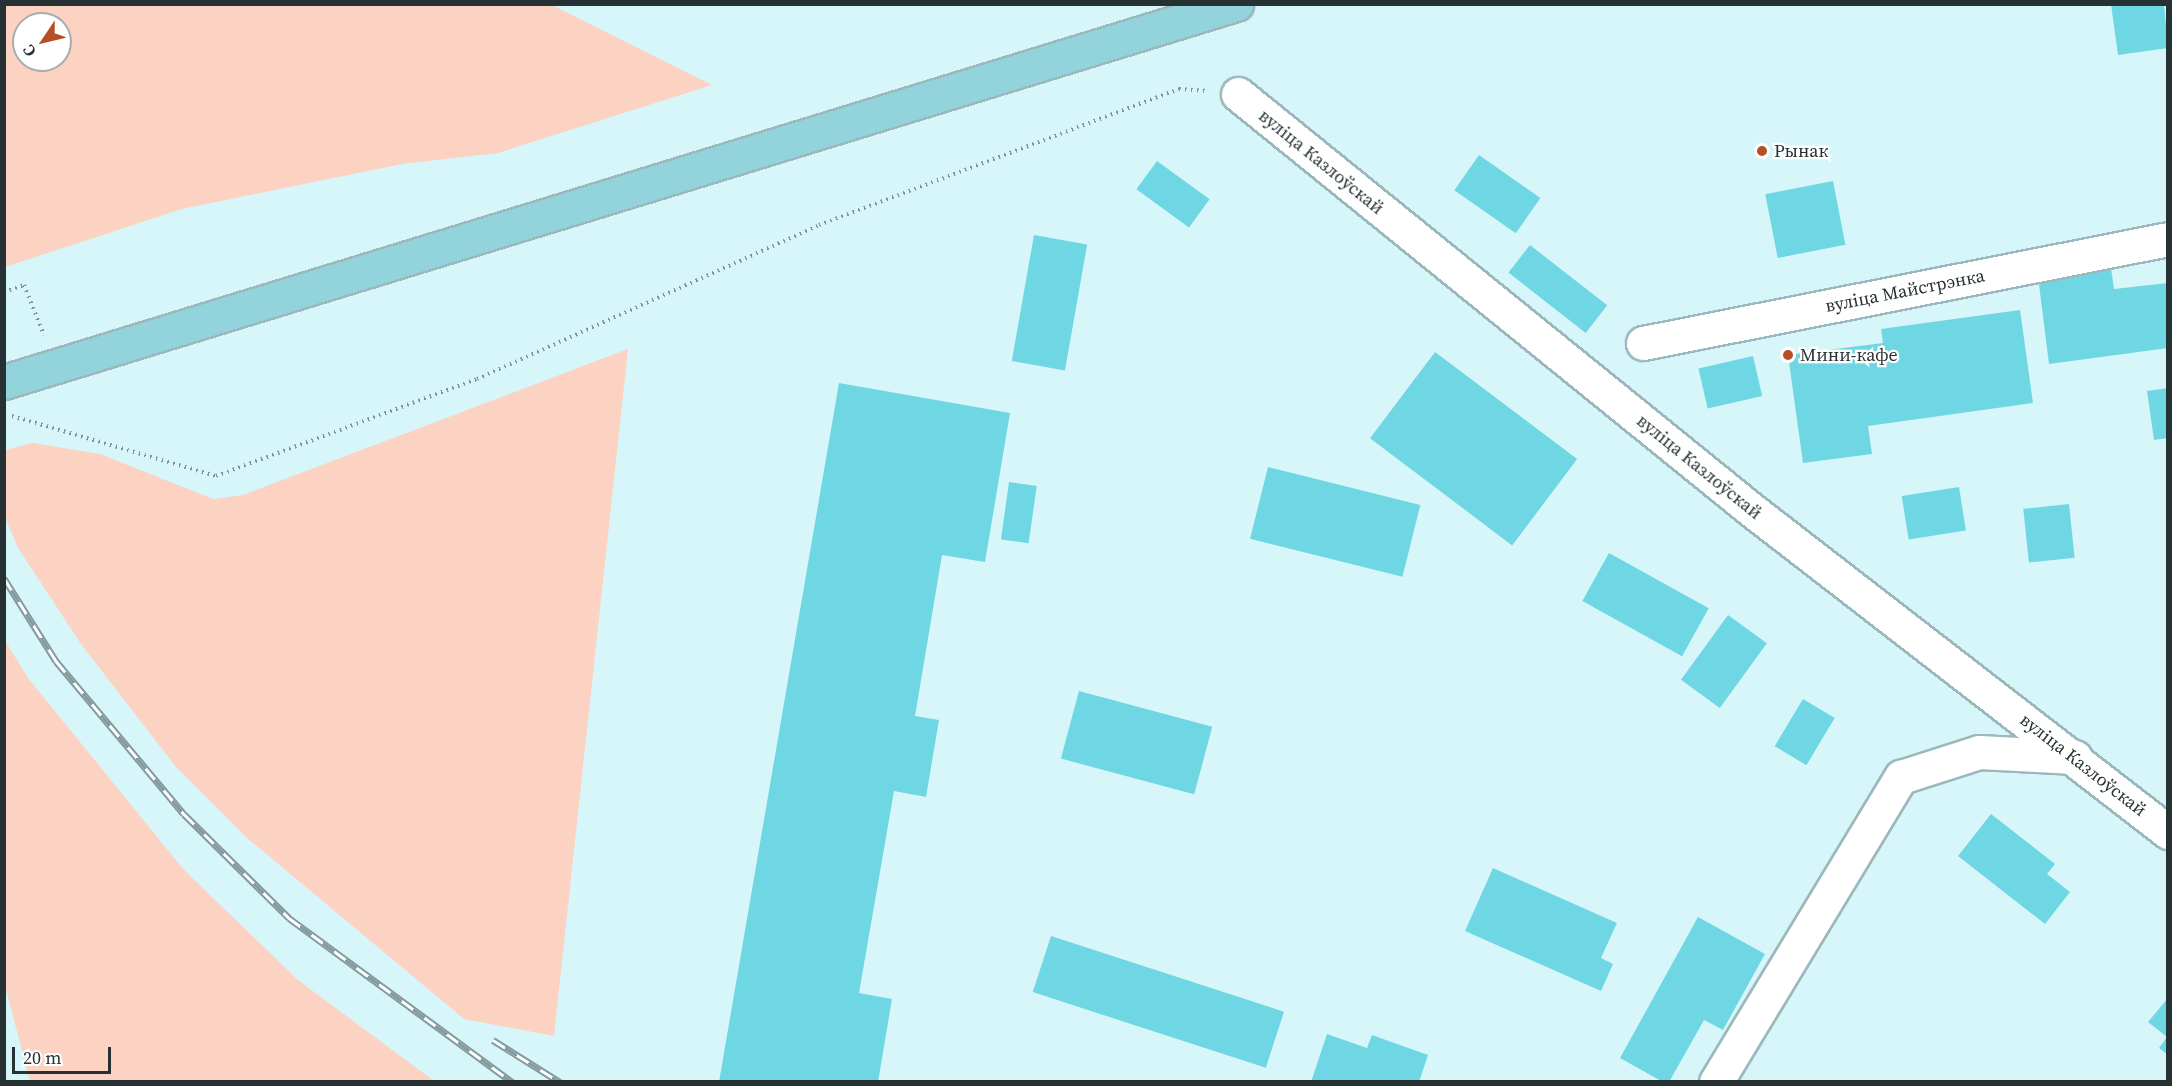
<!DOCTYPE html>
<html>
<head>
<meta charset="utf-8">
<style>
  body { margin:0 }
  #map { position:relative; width:2172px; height:1086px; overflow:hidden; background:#d7f6fa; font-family:"Source Serif 4",serif }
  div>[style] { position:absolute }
  .green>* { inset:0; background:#fcd2c3 }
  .building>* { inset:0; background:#6fd7e3; transform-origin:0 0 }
  .path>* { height:4px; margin-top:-2px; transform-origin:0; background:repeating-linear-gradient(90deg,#7f9497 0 1.5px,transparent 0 6px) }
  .roads { filter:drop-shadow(2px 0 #9bb8bc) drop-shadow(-2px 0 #9bb8bc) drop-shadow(0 2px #9bb8bc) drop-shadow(0 -2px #9bb8bc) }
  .minor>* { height:33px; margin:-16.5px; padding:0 16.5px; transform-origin:16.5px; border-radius:16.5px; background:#fff }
  .major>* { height:33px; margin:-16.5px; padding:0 16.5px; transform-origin:16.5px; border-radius:16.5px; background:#93d4dc }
  .rail>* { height:7px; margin-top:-3.5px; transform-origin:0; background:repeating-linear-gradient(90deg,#fff 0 14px,#859a9d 0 28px); box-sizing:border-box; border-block:2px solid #859a9d }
  .dots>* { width:16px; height:16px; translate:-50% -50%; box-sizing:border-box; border:3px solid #fff; border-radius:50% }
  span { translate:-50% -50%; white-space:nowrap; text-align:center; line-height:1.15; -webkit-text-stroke:4.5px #fff; paint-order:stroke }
  .poi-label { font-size:18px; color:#263133 }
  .left { translate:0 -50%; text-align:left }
  .street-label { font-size:18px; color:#263133 }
  .frame { position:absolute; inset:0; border:6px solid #263133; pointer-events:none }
  .north { position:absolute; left:12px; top:12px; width:60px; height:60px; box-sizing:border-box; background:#fff; border:2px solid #a8adad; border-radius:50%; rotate:235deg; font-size:16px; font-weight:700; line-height:24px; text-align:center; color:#263133 }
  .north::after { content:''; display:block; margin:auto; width:21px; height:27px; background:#b54f24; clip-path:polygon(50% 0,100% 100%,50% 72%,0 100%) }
  .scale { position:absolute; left:12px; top:1047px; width:99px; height:27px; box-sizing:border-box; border:3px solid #263133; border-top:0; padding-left:8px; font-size:18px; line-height:21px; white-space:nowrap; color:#263133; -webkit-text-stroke:4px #fff; paint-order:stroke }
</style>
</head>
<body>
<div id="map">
  <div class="green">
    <i style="clip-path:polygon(evenodd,5px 4px,552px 5px,712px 85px,498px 153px,402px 164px,182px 209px,5px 267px,5px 4px,24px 24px,60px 24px,60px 60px,24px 60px,24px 24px)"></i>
    <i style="clip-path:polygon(628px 349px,554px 1036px,464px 1019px,247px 838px,176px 767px,81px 644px,18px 548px,5px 517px,5px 450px,33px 443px,100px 454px,213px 499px,243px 495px)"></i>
    <i style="clip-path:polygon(4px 639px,28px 678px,184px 870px,298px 980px,434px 1081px,30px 1081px,5px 986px)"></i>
  </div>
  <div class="building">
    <i style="clip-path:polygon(2111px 4px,2164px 4px,2168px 48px,2118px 55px)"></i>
    <i style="left:1479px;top:155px;width:75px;height:43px;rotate:35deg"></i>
    <i style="left:1157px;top:161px;width:65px;height:35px;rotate:36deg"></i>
    <i style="left:1833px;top:181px;width:65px;height:69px;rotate:79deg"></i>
    <i style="left:1034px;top:235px;width:54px;height:128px;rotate:10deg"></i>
    <i style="left:1530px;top:245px;width:98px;height:35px;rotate:38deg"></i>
    <i style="clip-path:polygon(2111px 268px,2114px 289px,2168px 283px,2168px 348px,2049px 364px,2038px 277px)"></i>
    <i style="clip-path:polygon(2020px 310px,2033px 403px,1868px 426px,1872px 454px,1803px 463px,1788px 355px,1883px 343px,1881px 329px)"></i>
    <i style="left:1435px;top:352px;width:178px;height:108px;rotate:37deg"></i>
    <i style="left:1753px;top:356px;width:41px;height:56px;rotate:77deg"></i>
    <i style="clip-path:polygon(839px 383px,1010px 413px,985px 562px,942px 555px,915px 716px,939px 720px,926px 797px,894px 791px,859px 993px,892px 999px,878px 1082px,719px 1082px)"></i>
    <i style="clip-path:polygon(2168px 388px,2168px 438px,2154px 440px,2147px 391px)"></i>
    <i style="left:1268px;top:467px;width:157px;height:74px;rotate:14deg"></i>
    <i style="left:1009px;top:482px;width:28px;height:58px;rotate:8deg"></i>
    <i style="left:1959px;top:487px;width:44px;height:58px;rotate:81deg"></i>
    <i style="left:2069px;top:504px;width:54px;height:46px;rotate:84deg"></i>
    <i style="left:1609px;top:553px;width:114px;height:55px;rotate:29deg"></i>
    <i style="left:1728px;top:615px;width:48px;height:80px;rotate:36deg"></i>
    <i style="left:1079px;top:691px;width:138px;height:70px;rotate:15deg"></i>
    <i style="left:1803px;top:699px;width:37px;height:55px;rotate:31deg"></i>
    <i style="clip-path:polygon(1991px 814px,2055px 864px,2047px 874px,2070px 892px,2045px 924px,1958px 856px)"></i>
    <i style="clip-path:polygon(1493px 868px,1617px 923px,1601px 958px,1613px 964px,1601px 991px,1465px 931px)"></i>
    <i style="clip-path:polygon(1698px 917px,1765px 954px,1723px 1030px,1704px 1020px,1669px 1082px,1663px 1082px,1620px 1058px)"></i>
    <i style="left:1051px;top:936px;width:245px;height:59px;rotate:18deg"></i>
    <i style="clip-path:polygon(2168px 998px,2168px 1055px,2159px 1048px,2167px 1037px,2148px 1022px)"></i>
    <i style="clip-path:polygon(1327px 1034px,1367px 1048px,1372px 1035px,1428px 1055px,1419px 1082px,1311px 1082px)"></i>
  </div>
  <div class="path">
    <i style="left:4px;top:292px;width:21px;rotate:-19deg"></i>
    <i style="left:24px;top:285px;width:54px;rotate:68.2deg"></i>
    <i style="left:12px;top:416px;width:213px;rotate:16.4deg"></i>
    <i style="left:216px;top:476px;width:278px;rotate:-20.4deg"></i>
    <i style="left:477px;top:379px;width:375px;rotate:-24.2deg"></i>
    <i style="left:819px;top:225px;width:385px;rotate:-20.7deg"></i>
    <i style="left:1179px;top:89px;width:28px;rotate:4deg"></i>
  </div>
  <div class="roads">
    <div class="minor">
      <i style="left:1238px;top:94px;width:663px;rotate:39deg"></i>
      <i style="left:1753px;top:511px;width:525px;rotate:37.72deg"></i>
      <i style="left:1643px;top:343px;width:535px;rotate:-11.2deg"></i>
      <i style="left:1716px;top:1082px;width:357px;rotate:-58.8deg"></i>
      <i style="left:1901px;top:777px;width:82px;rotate:-17.8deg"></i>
      <i style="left:1979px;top:752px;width:96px;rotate:3deg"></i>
    </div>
    <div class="major">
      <i style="left:4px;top:382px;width:1289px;rotate:-17.06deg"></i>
    </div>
  </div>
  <div class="rail">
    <i style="left:4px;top:578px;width:98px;rotate:57.9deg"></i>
    <i style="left:56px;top:661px;width:199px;rotate:50.1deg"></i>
    <i style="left:184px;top:814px;width:148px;rotate:44.7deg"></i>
    <i style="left:289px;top:918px;width:277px;rotate:36.3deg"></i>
    <i style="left:493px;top:1040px;width:79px;rotate:32.1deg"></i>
  </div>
  <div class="dots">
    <i style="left:1762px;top:151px;background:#b54f24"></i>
    <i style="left:1788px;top:355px;background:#b54f24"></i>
  </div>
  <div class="poi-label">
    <span class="left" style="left:1774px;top:151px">Рынак</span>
    <span class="left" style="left:1800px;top:355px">Мини-кафе</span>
  </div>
  <div class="street-label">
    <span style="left:1321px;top:162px;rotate:39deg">вуліца Казлоўскай</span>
    <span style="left:1905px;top:291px;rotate:-11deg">вуліца Майстрэнка</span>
    <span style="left:1699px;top:467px;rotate:39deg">вуліца Казлоўскай</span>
    <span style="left:2083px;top:765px;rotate:38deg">вуліца Казлоўскай</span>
  </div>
  <div class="frame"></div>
  <div class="north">С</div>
  <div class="scale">20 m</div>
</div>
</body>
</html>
